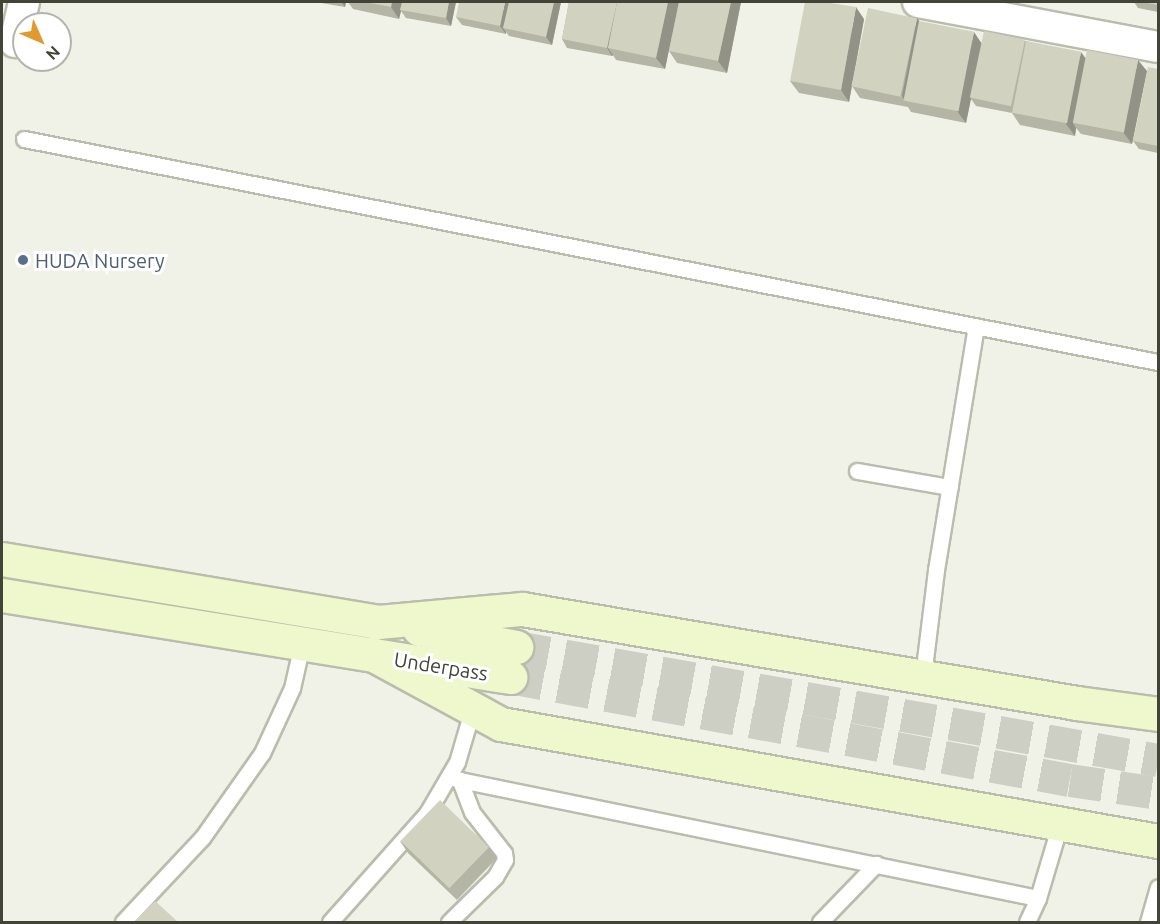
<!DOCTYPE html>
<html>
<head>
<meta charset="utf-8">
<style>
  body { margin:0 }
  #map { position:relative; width:1160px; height:924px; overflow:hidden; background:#f0f2e8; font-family:Ubuntu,sans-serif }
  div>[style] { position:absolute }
  .secondary-tunnel>* { height:33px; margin-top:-16.5px; transform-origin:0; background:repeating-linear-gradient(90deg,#cdcfc5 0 33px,transparent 0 49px) }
  .roads { filter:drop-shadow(2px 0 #babcac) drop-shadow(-2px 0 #babcac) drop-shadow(0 2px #babcac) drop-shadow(0 -2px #babcac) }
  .lane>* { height:15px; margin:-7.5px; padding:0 7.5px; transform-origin:7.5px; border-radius:7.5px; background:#fff }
  .street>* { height:30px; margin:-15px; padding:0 15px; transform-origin:15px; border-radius:15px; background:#fff }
  .secondary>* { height:33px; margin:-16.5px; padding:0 16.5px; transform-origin:16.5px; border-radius:16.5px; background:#eef8cc }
  .wall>* { inset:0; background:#b4b5a4 }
  .shaded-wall>* { inset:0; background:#929386 }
  .building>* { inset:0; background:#d1d2bf; transform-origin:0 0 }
  .dots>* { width:16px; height:16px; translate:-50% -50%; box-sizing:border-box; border:3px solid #fff; border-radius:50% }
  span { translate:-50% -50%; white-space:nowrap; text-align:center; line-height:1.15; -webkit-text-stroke:6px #fff; paint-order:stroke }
  .service-label { font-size:20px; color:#4e5e75 }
  .left { translate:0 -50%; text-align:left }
  .street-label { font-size:20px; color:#434438 }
  .frame { position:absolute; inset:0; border:3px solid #434438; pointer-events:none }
  .north { position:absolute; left:12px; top:12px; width:60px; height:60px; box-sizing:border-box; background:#fff; border:2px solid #b4b4af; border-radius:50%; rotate:135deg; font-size:16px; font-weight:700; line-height:24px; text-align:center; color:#434438 }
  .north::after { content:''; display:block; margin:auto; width:21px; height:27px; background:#df9b32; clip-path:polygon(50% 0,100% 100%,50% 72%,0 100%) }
</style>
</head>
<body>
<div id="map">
  <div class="secondary-tunnel">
    <i style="left:516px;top:647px;width:652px;rotate:9.98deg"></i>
    <i style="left:510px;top:677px;width:569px;rotate:10.42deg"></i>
    <i style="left:1070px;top:780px;width:89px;rotate:8.4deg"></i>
  </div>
  <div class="roads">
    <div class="lane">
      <i style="left:24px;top:139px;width:1156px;rotate:11.13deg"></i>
      <i style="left:857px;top:471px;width:94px;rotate:9.8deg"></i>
      <i style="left:923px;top:676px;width:107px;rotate:-83deg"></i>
      <i style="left:936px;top:570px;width:247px;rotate:-80.7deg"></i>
      <i style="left:449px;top:776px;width:12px;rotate:20deg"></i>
      <i style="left:460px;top:780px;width:590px;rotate:11.54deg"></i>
      <i style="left:123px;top:922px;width:115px;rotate:-46.8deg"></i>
      <i style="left:202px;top:838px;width:104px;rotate:-54.8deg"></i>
      <i style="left:262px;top:753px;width:72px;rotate:-65.2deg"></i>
      <i style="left:292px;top:688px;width:45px;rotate:-77.2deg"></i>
      <i style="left:330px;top:922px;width:146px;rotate:-48.3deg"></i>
      <i style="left:427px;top:813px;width:59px;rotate:-59.5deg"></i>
      <i style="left:457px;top:762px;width:53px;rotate:-73.6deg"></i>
      <i style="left:449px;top:922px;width:64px;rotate:-44.4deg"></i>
      <i style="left:495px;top:877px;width:20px;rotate:-60deg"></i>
      <i style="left:505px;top:860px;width:7px;rotate:-98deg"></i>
      <i style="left:504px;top:853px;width:52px;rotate:-128deg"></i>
      <i style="left:472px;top:812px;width:34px;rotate:-111deg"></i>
      <i style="left:820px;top:922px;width:81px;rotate:-46deg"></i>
      <i style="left:1027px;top:922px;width:26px;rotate:-65deg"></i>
      <i style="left:1038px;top:898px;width:77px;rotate:-73.4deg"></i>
      <i style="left:1148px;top:922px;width:36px;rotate:-74deg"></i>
    </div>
    <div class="street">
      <i style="left:918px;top:2px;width:244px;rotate:10.6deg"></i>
      <i style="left:15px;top:42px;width:41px;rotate:-77.3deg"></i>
    </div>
    <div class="secondary">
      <i style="left:2px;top:559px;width:381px;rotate:9.5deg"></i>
      <i style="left:378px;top:622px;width:145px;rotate:-5.2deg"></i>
      <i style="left:522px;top:609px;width:563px;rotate:9.61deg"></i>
      <i style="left:1077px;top:703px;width:82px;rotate:7.7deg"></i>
      <i style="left:2px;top:595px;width:515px;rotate:9.17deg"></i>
      <i style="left:419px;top:629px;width:99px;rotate:10.5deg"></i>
      <i style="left:372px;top:654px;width:147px;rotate:28.5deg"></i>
      <i style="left:501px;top:724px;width:667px;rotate:10.1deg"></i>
    </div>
  </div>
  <div class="wall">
    <i style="clip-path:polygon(315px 2px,346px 2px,345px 7px)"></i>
    <i style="clip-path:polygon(348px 2px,456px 2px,451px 26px,406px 18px,401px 11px,399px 19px,353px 9px)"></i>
    <i style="clip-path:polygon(561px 2px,552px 45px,509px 36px,506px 32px,506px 34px,462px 25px,456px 17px)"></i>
    <i style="clip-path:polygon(569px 2px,741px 2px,727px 73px,677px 63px,669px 51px,673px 30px,665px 69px,616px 60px,613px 55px,612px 56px,567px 48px,562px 39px)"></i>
    <i style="clip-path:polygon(1134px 2px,1158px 2px,1158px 12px,1138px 8px)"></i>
    <i style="clip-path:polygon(864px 19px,849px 102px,799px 93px,790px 81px)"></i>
    <i style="clip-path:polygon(920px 22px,981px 43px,1026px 41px,1086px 58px,1147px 71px,1132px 144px,1081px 134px,1076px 128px,1075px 136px,1020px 125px,1012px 113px,976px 106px,971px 99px,966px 123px,911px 112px,908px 107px,860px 98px,852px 86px)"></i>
    <i style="clip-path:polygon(1158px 69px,1158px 153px,1139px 149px,1133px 141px)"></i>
    <i style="clip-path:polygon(400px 841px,489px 847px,497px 858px,457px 900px,408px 853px)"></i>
  </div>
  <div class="shaded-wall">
    <i style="clip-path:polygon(341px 2px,346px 2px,345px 7px)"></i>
    <i style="clip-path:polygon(392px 2px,403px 2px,400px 10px,401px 11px,399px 19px,391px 7px)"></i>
    <i style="clip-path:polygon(449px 2px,456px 2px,451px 26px,446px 18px)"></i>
    <i style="clip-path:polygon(505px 2px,513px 2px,503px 28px,506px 32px,506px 34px,500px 26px)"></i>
    <i style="clip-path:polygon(554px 2px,561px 2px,552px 45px,546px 37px)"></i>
    <i style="clip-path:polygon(617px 2px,624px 2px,608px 48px,613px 55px,612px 56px,607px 48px)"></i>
    <i style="clip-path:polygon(668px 2px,679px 2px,665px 69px,656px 58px)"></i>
    <i style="clip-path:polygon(731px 2px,741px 2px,727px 73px,718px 61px)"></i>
    <i style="clip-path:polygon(856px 7px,864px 19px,849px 102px,841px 90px)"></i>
    <i style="clip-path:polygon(917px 18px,926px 30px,905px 101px,902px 96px)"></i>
    <i style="clip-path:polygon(974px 32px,982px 44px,966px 123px,957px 111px)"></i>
    <i style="clip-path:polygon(1081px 52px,1089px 63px,1073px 123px,1076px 128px,1075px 136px,1066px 124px)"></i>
    <i style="clip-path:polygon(1138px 60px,1147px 71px,1132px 144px,1123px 132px)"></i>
  </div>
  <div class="building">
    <i style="clip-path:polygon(365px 2px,392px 2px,391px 7px)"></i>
    <i style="clip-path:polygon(402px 2px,449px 2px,446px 18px,400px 10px)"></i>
    <i style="clip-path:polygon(459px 2px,505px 2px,500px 26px,456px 17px)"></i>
    <i style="clip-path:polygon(509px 2px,554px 2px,546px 37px,503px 28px)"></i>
    <i style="clip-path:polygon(569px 2px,617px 2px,607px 48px,562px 39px)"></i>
    <i style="clip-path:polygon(617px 2px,668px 2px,656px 58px,608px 48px)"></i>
    <i style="clip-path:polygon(679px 2px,731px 2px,718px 61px,669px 51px)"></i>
    <i style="clip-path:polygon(805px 2px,824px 2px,856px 7px,841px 90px,790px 81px)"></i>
    <i style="clip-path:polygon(1142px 2px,1158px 2px,1158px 5px)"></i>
    <i style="left:868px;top:8px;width:50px;height:80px;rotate:12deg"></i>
    <i style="left:919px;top:21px;width:56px;height:81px;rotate:11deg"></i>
    <i style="left:984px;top:31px;width:42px;height:68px;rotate:12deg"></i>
    <i style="left:1026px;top:41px;width:56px;height:73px;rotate:11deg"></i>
    <i style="left:1087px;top:50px;width:52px;height:74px;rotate:11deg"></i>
    <i style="clip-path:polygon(1148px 67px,1158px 69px,1158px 146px,1133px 141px)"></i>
    <i style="left:440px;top:800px;width:68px;height:57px;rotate:44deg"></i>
    <i style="clip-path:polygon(155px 901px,178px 922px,134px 922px)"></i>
  </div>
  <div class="dots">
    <i style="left:23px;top:260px;background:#5c6f8a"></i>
  </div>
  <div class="service-label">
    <span class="left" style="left:35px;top:260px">HUDA Nursery</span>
  </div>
  <div class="street-label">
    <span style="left:441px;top:666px;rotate:9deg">Underpass</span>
  </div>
  <div class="frame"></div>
  <div class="north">N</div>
</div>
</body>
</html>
